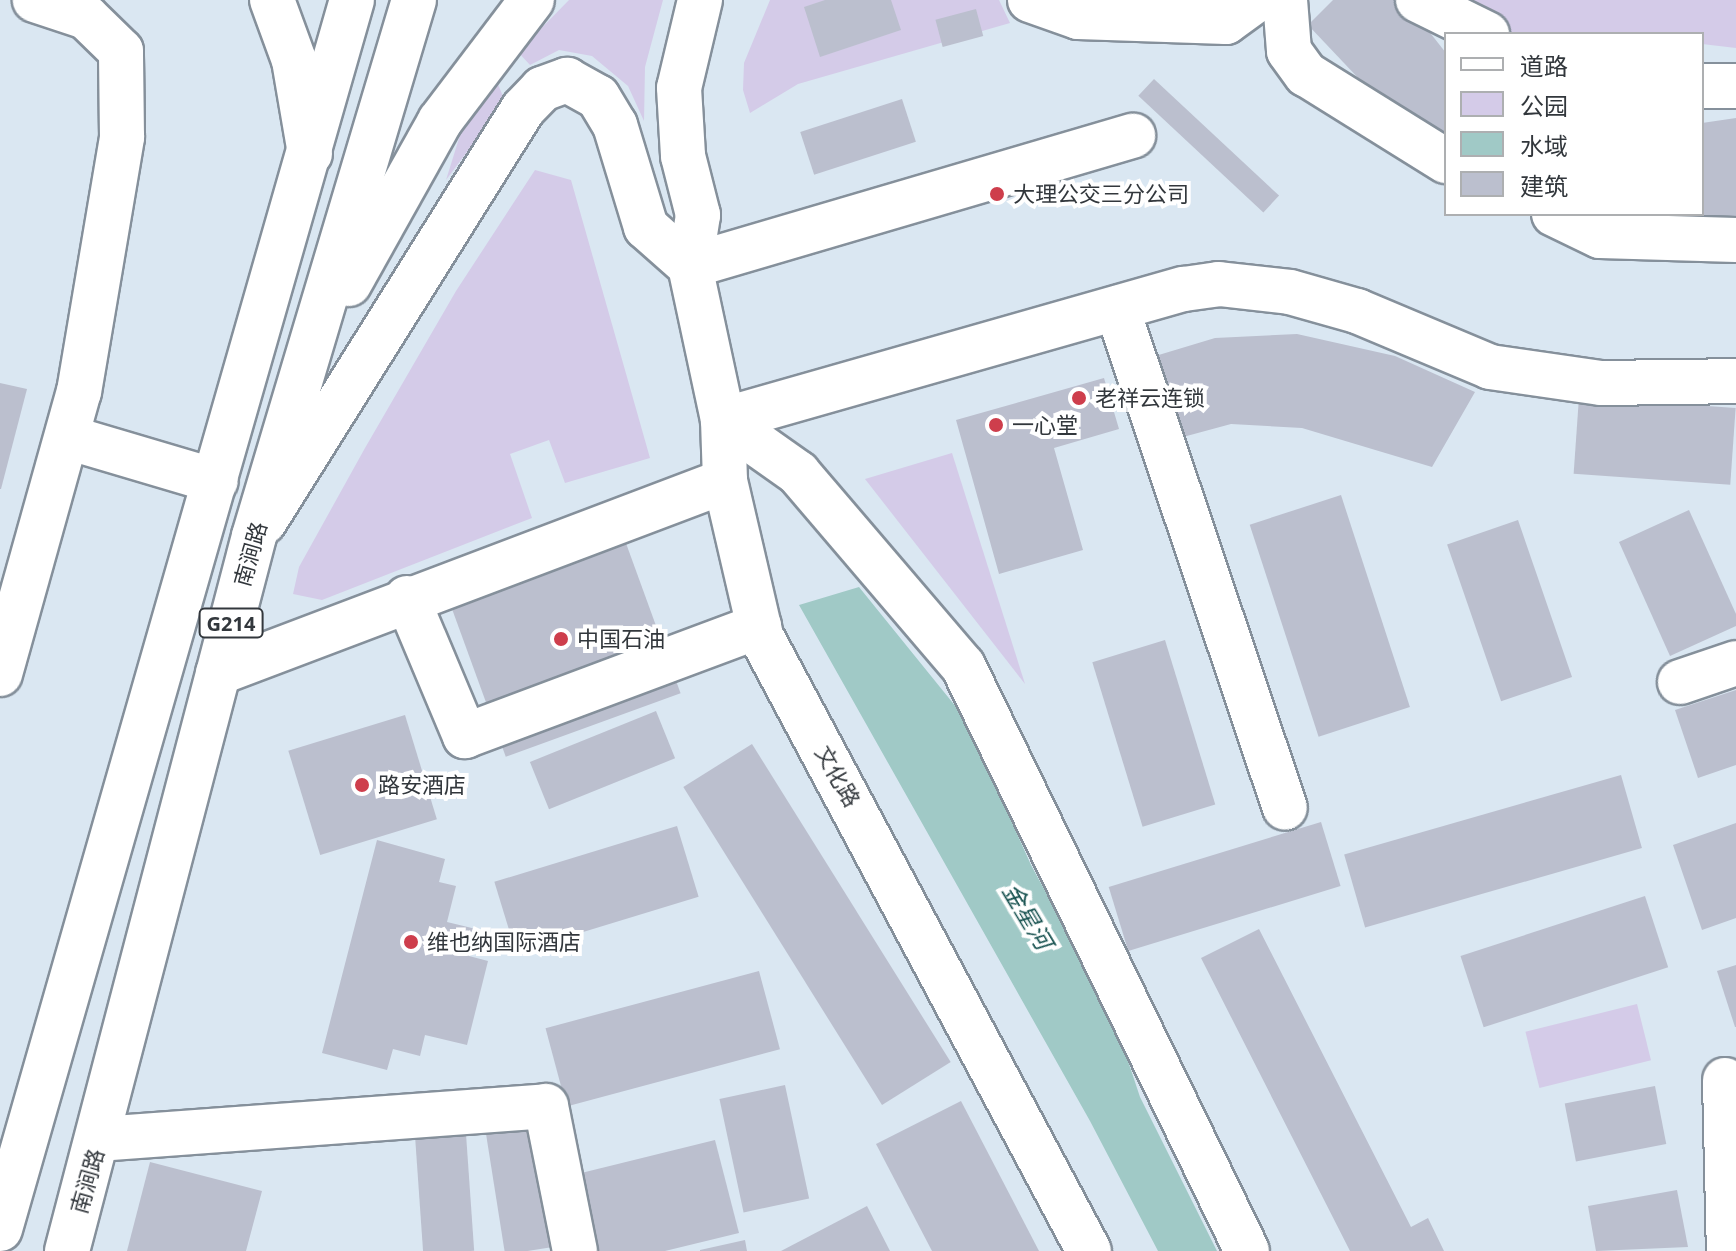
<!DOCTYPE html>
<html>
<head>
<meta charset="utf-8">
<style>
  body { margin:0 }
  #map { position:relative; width:1736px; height:1251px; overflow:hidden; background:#dae7f2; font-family:"Noto Sans","Noto Sans SC",sans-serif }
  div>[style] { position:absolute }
  .green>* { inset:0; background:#d4cbe8; transform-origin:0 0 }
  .water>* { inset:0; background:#a0c9c6 }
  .building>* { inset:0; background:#bbbfce; transform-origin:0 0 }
  .roads { filter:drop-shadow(2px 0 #85909b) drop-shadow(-2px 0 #85909b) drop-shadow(0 2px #85909b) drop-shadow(0 -2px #85909b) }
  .minor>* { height:44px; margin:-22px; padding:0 22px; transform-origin:22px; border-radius:22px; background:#fff }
  .major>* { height:44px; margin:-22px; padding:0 22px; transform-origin:22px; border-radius:22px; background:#fff }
  .highway>* { height:44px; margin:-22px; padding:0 22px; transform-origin:22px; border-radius:22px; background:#fff }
  .dots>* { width:22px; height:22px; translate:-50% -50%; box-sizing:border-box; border:4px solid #fff; border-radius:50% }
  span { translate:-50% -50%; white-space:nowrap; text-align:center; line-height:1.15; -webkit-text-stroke:8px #fff; paint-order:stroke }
  .shield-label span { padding:2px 6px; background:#fff; border:2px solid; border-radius:6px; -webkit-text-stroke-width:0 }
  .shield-label { font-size:20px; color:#32373c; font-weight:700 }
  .poi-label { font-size:22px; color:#32373c }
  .left { translate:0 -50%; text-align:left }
  .street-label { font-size:22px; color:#32373c }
  .water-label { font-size:24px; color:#15504e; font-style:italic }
  .legend { position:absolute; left:1444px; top:32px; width:260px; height:184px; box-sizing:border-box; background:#fff; border:2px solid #adafb1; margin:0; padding:10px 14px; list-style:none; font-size:24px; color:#32373c }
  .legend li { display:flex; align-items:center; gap:16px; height:40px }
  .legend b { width:40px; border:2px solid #adafb1 }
</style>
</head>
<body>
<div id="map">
  <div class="green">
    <i style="clip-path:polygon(569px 0,663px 0,645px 67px,644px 121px,628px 86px,592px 56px,559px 50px,530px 65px,518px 52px)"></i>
    <i style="clip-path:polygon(770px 0,999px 0,1010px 23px,798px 84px,750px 113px,743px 90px,744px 63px)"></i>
    <i style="clip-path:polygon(1445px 0,1736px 0,1736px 48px,1702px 44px,1702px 34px,1514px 34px)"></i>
    <i style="clip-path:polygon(497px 82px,505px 101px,446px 180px,461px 132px)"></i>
    <i style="clip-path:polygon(535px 170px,571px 180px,650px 458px,565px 483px,549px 440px,510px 454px,532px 518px,322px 600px,293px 594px,299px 567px,365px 448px,456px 291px)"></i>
    <i style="clip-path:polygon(952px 453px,1025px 684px,865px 479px)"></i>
    <i style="left:1637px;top:1004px;width:58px;height:115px;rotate:76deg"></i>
  </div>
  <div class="water">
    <i style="clip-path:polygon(859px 587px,965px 718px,1031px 865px,1113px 1016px,1140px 1097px,1217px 1251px,1158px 1251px,1090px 1121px,799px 605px)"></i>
  </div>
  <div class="building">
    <i style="clip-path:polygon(825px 0,891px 0,901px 30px,820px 57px,804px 7px)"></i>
    <i style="clip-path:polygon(1333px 0,1394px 0,1409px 6px,1446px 53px,1446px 146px,1379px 100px,1308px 25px)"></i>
    <i style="left:976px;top:9px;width:28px;height:42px;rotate:75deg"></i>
    <i style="left:1154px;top:79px;width:171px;height:23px;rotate:43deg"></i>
    <i style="left:902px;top:99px;width:45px;height:107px;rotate:72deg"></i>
    <i style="clip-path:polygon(1736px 118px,1736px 219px,1699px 222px,1677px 215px,1702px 214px,1702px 123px)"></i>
    <i style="clip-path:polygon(1297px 334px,1395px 356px,1475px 392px,1432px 467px,1302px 428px,1231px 424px,1183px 437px,1152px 357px,1215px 338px)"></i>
    <i style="clip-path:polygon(1104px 378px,1119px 429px,1054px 448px,1083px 550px,999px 574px,956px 420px)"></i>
    <i style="clip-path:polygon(0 383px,27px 389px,1px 489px,0 489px)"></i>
    <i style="left:1579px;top:397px;width:157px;height:77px;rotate:4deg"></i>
    <i style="left:1341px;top:495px;width:223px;height:96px;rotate:72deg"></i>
    <i style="clip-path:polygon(1689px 510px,1736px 614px,1736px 626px,1670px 656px,1619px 542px)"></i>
    <i style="left:1518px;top:520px;width:166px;height:75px;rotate:71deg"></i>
    <i style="left:619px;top:524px;width:180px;height:186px;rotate:70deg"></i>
    <i style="left:1165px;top:640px;width:172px;height:76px;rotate:73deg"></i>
    <i style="clip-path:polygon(1736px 690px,1736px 765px,1698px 778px,1675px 710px)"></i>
    <i style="left:656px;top:711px;width:51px;height:136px;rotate:68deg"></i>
    <i style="left:405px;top:715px;width:109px;height:122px;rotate:73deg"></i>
    <i style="left:752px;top:744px;width:375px;height:81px;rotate:58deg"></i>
    <i style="left:1621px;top:775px;width:76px;height:288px;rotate:74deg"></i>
    <i style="left:1321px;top:822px;width:67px;height:222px;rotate:73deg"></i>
    <i style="clip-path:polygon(1736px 823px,1736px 918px,1702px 930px,1673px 845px)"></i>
    <i style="left:677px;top:826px;width:74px;height:191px;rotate:73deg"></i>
    <i style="clip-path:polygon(377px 840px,445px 859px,439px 882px,456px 886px,447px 922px,476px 929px,469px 956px,488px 961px,467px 1045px,425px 1035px,420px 1056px,393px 1049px,387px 1070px,322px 1053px)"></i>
    <i style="left:1645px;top:896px;width:75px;height:194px;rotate:72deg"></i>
    <i style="clip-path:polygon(1259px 929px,1411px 1227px,1428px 1218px,1444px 1251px,1350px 1251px,1201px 958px)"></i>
    <i style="clip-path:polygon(1736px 965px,1736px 1027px,1735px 1027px,1717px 971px)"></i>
    <i style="left:759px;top:971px;width:81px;height:221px;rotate:75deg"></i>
    <i style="left:785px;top:1085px;width:116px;height:67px;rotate:78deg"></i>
    <i style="left:1655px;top:1086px;width:59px;height:92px;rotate:79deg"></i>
    <i style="clip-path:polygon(961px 1101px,1039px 1251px,932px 1251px,876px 1144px)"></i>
    <i style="left:543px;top:1123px;width:124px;height:58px;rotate:81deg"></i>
    <i style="left:466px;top:1134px;width:117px;height:51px;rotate:86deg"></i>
    <i style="clip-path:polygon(715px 1140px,739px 1233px,665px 1251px,579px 1251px,561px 1178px)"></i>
    <i style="clip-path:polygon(150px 1162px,262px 1191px,246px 1251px,127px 1251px)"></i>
    <i style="clip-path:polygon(1677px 1190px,1688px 1247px,1596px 1251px,1588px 1206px)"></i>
    <i style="clip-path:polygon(867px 1206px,890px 1251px,781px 1251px)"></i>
    <i style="clip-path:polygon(745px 1240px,747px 1251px,700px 1251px,700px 1250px)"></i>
  </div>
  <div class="roads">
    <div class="minor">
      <i style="left:700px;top:0;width:90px;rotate:103.4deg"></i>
      <i style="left:679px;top:88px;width:68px;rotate:86.6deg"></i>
      <i style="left:683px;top:156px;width:61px;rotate:75.7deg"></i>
      <i style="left:698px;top:215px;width:52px;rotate:98.9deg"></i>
      <i style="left:690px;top:266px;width:157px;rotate:77.9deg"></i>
      <i style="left:723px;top:420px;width:61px;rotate:88.1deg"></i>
      <i style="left:725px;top:481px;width:159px;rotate:76.9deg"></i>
      <i style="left:761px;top:636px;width:697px;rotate:61.93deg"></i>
      <i style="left:1030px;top:0;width:51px;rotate:19.5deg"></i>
      <i style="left:1078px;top:17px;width:148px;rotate:1.9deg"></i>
      <i style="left:1226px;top:22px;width:37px;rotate:-36deg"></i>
      <i style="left:1285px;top:0;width:51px;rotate:85.5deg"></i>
      <i style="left:1289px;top:51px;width:29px;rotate:54deg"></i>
      <i style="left:1306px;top:74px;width:165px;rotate:31.9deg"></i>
      <i style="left:1418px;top:0;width:77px;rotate:26.2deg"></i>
      <i style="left:1702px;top:86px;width:34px"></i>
      <i style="left:1554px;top:214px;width:51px;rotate:25.6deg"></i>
      <i style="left:1600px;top:236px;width:136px;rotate:1.7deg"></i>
      <i style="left:690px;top:266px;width:462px;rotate:-16.4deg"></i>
      <i style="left:1117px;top:308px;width:527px;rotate:71.43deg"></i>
      <i style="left:723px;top:420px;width:479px;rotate:-15.9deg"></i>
      <i style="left:1184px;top:289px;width:35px;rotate:-8deg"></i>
      <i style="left:1219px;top:284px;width:71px;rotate:6.4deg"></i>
      <i style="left:1290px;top:292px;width:70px;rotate:15.8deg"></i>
      <i style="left:1357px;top:311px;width:144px;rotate:22.8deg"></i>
      <i style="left:1490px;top:367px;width:112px;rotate:8.2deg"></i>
      <i style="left:1601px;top:383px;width:135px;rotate:-0.8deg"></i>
      <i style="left:723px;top:420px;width:92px;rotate:35.2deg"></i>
      <i style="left:798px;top:473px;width:254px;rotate:49.5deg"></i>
      <i style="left:963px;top:666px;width:650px;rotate:64.1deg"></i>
      <i style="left:67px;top:437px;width:155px;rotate:16.5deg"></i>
      <i style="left:264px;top:522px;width:487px;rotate:-57.9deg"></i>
      <i style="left:523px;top:109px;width:28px;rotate:-46deg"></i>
      <i style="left:542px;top:89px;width:27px;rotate:-20deg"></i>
      <i style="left:567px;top:80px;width:35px;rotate:29deg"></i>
      <i style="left:598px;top:97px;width:33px;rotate:59deg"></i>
      <i style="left:615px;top:125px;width:107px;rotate:73.1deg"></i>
      <i style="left:646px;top:227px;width:59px;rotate:41.6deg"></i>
      <i style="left:407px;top:598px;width:150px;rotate:67.2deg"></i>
      <i style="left:465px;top:736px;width:314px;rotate:-20.5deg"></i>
      <i style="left:218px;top:673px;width:542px;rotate:-20.74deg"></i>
      <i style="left:0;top:674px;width:293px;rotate:-74.4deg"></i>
      <i style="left:79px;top:392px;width:259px;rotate:-80.4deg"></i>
      <i style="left:122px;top:137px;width:86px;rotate:-90.7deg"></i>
      <i style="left:121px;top:51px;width:49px;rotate:-135.8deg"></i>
      <i style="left:86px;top:17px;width:54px;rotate:-161.6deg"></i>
      <i style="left:1680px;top:682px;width:59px;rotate:-18.7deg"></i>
      <i style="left:1725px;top:1080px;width:171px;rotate:88.7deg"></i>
      <i style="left:99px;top:1139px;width:448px;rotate:-4.2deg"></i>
      <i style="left:546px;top:1106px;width:148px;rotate:78.7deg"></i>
    </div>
    <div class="major">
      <i style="left:272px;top:0;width:64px;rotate:69.9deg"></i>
      <i style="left:294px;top:60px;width:95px;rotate:80.3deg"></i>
    </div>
    <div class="highway">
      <i style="left:349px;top:284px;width:187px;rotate:-60.8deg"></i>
      <i style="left:440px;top:121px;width:152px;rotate:-52.8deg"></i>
      <i style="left:0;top:1229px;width:1278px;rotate:-74.02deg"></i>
      <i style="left:67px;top:1251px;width:739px;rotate:-75.34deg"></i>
      <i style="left:254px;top:536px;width:559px;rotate:-73.38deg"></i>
    </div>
  </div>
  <div class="dots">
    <i style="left:997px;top:194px;background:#ce3e4c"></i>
    <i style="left:1079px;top:398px;background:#ce3e4c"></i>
    <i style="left:996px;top:425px;background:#ce3e4c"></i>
    <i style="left:561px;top:639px;background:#ce3e4c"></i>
    <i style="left:362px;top:785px;background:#ce3e4c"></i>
    <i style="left:411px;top:942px;background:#ce3e4c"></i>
  </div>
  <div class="shield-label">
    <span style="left:231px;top:623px">G214</span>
  </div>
  <div class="poi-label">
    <span class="left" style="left:1013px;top:194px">大理公交三分公司</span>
    <span class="left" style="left:1095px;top:398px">老祥云连锁</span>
    <span class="left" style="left:1012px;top:425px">一心堂</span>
    <span class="left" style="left:577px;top:639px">中国石油</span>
    <span class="left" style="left:378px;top:785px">路安酒店</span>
    <span class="left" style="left:427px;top:942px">维也纳国际酒店</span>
  </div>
  <div class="street-label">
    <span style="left:250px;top:554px;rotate:-74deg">南涧路</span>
    <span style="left:838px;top:776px;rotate:60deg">文化路</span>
    <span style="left:87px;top:1181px;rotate:-74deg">南涧路</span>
  </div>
  <div class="water-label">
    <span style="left:1028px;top:916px;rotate:59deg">金星河</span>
  </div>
  <ul class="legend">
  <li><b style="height:10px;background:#fff"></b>道路</li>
  <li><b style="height:22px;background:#d4cbe8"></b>公园</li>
  <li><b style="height:22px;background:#a0c9c6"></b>水域</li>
  <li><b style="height:22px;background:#bbbfce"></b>建筑</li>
  </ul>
</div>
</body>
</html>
